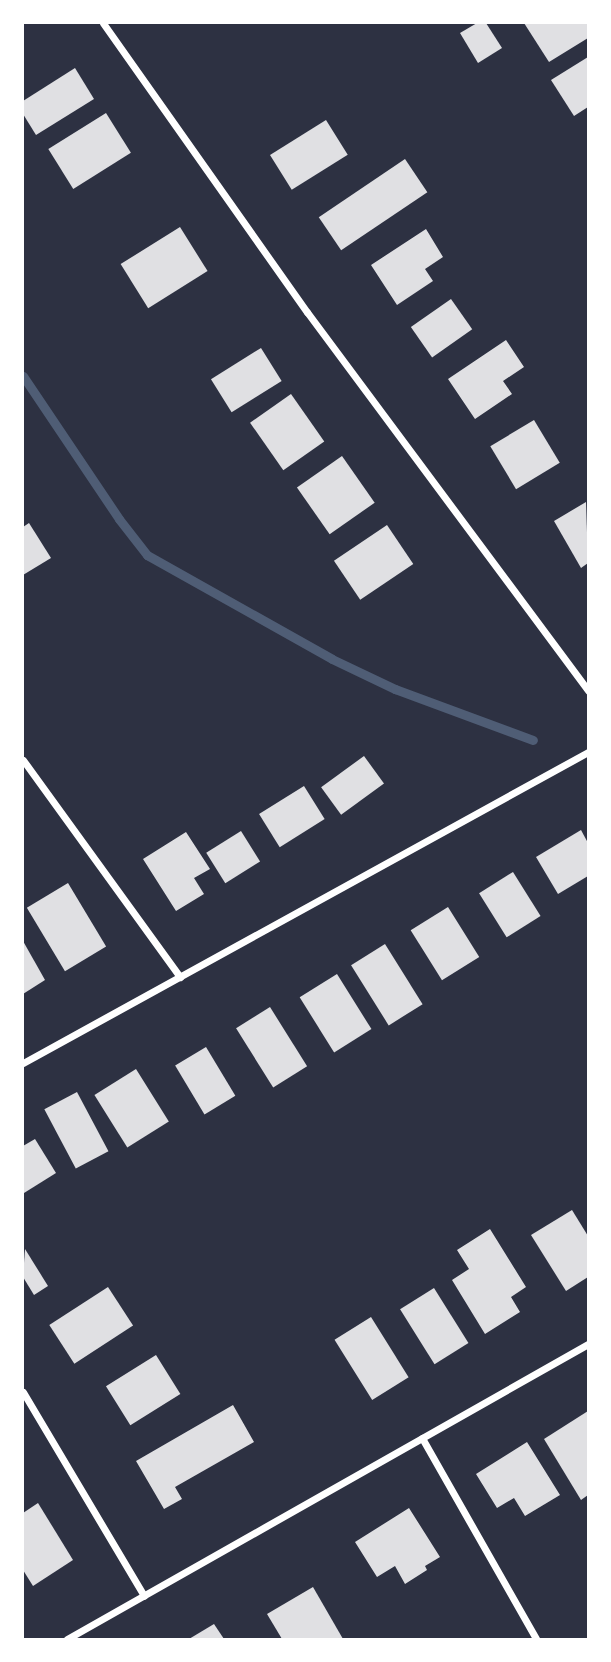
<!DOCTYPE html>
<html>
<head>
<meta charset="utf-8">
<style>
  body { margin:0 }
  #map { position:relative; width:611px; height:1662px; overflow:hidden; background:#2d3142; font-family:"Space Grotesk",sans-serif }
  div>[style] { position:absolute }
  .stream>* { height:9px; margin:-4.5px; padding:0 4.5px; transform-origin:4.5px; border-radius:4.5px; background:#4f5d75 }
  .building>* { inset:0; background:#e0e0e3; transform-origin:0 0 }
  .minor>* { height:7px; margin:-3.5px; padding:0 3.5px; transform-origin:3.5px; border-radius:3.5px; background:#fff }
  span { translate:-50% -50%; white-space:nowrap; text-align:center; line-height:1.15; -webkit-text-stroke:5px #fff; paint-order:stroke }
  .frame { position:absolute; inset:0; border:24px solid #fff; pointer-events:none }
</style>
</head>
<body>
<div id="map">
  <div class="stream">
    <i style="left:23px;top:376px;width:172px;rotate:56.1deg"></i>
    <i style="left:119px;top:519px;width:46px;rotate:52.1deg"></i>
    <i style="left:147px;top:555px;width:212px;rotate:29.3deg"></i>
    <i style="left:332px;top:659px;width:70px;rotate:25.5deg"></i>
    <i style="left:395px;top:689px;width:147px;rotate:20.3deg"></i>
  </div>
  <div class="building">
    <i style="clip-path:polygon(477px 23px,486px 23px,502px 48px,478px 63px,460px 33px)"></i>
    <i style="clip-path:polygon(524px 23px,588px 23px,588px 38px,549px 62px)"></i>
    <i style="clip-path:polygon(588px 57px,588px 107px,574px 116px,551px 80px)"></i>
    <i style="clip-path:polygon(75px 68px,94px 99px,36px 135px,23px 114px,23px 101px)"></i>
    <i style="left:106px;top:113px;width:47px;height:68px;rotate:58deg"></i>
    <i style="left:326px;top:120px;width:41px;height:66px;rotate:58deg"></i>
    <i style="left:405px;top:159px;width:40px;height:104px;rotate:56deg"></i>
    <i style="left:180px;top:227px;width:52px;height:70px;rotate:58deg"></i>
    <i style="clip-path:polygon(426px 229px,443px 257px,425px 269px,433px 281px,397px 305px,371px 265px)"></i>
    <i style="left:451px;top:299px;width:37px;height:49px;rotate:55deg"></i>
    <i style="clip-path:polygon(506px 340px,524px 367px,503px 381px,512px 394px,475px 419px,448px 379px)"></i>
    <i style="left:261px;top:348px;width:39px;height:59px;rotate:58deg"></i>
    <i style="left:291px;top:394px;width:58px;height:50px;rotate:55deg"></i>
    <i style="left:534px;top:420px;width:50px;height:51px;rotate:59deg"></i>
    <i style="left:342px;top:456px;width:57px;height:55px;rotate:55deg"></i>
    <i style="clip-path:polygon(586px 502px,588px 563px,581px 568px,554px 521px)"></i>
    <i style="clip-path:polygon(29px 523px,51px 558px,23px 575px,23px 527px)"></i>
    <i style="left:387px;top:525px;width:47px;height:64px;rotate:56deg"></i>
    <i style="left:364px;top:756px;width:34px;height:53px;rotate:54deg"></i>
    <i style="left:304px;top:786px;width:39px;height:53px;rotate:58deg"></i>
    <i style="clip-path:polygon(581px 830px,588px 843px,588px 876px,558px 894px,536px 857px)"></i>
    <i style="left:241px;top:831px;width:36px;height:41px;rotate:58deg"></i>
    <i style="clip-path:polygon(186px 832px,210px 869px,194px 878px,204px 894px,176px 911px,143px 859px)"></i>
    <i style="left:513px;top:872px;width:52px;height:40px;rotate:58deg"></i>
    <i style="left:68px;top:883px;width:74px;height:48px;rotate:59deg"></i>
    <i style="left:448px;top:907px;width:59px;height:44px;rotate:58deg"></i>
    <i style="clip-path:polygon(23px 941px,45px 980px,23px 994px)"></i>
    <i style="left:385px;top:944px;width:71px;height:40px;rotate:58deg"></i>
    <i style="left:337px;top:974px;width:65px;height:44px;rotate:58deg"></i>
    <i style="left:270px;top:1007px;width:70px;height:40px;rotate:58deg"></i>
    <i style="left:206px;top:1047px;width:57px;height:36px;rotate:59deg"></i>
    <i style="left:136px;top:1069px;width:62px;height:49px;rotate:58deg"></i>
    <i style="left:77px;top:1092px;width:67px;height:37px;rotate:62deg"></i>
    <i style="clip-path:polygon(35px 1139px,56px 1173px,24px 1193px,23px 1146px)"></i>
    <i style="clip-path:polygon(572px 1210px,588px 1236px,588px 1277px,566px 1291px,531px 1235px)"></i>
    <i style="clip-path:polygon(490px 1229px,526px 1287px,511px 1297px,520px 1312px,485px 1334px,452px 1280px,469px 1269px,457px 1250px)"></i>
    <i style="clip-path:polygon(25px 1249px,48px 1286px,34px 1295px,23px 1277px)"></i>
    <i style="left:108px;top:1287px;width:46px;height:70px;rotate:57deg"></i>
    <i style="left:434px;top:1288px;width:65px;height:40px;rotate:58deg"></i>
    <i style="left:371px;top:1317px;width:71px;height:43px;rotate:58deg"></i>
    <i style="left:156px;top:1355px;width:46px;height:59px;rotate:58deg"></i>
    <i style="clip-path:polygon(233px 1405px,254px 1442px,175px 1487px,182px 1499px,164px 1509px,136px 1461px)"></i>
    <i style="clip-path:polygon(588px 1411px,588px 1495px,581px 1500px,544px 1439px)"></i>
    <i style="clip-path:polygon(527px 1442px,560px 1495px,525px 1516px,514px 1498px,497px 1508px,476px 1474px)"></i>
    <i style="clip-path:polygon(38px 1503px,73px 1560px,33px 1586px,23px 1570px,23px 1513px)"></i>
    <i style="clip-path:polygon(409px 1508px,440px 1557px,425px 1566px,427px 1570px,405px 1584px,395px 1566px,377px 1577px,355px 1542px)"></i>
    <i style="clip-path:polygon(313px 1587px,343px 1639px,282px 1639px,267px 1614px)"></i>
    <i style="clip-path:polygon(214px 1624px,224px 1639px,189px 1639px)"></i>
  </div>
  <div class="minor">
    <i style="left:103px;top:23px;width:354px;rotate:54.8deg"></i>
    <i style="left:307px;top:312px;width:472px;rotate:53.4deg"></i>
    <i style="left:23px;top:760px;width:268px;rotate:54.1deg"></i>
    <i style="left:23px;top:1063px;width:645px;rotate:-28.83deg"></i>
    <i style="left:23px;top:1392px;width:237px;rotate:59.3deg"></i>
    <i style="left:422px;top:1438px;width:231px;rotate:60.4deg"></i>
    <i style="left:67px;top:1639px;width:599px;rotate:-29.52deg"></i>
  </div>
  <div class="frame"></div>
</div>
</body>
</html>
